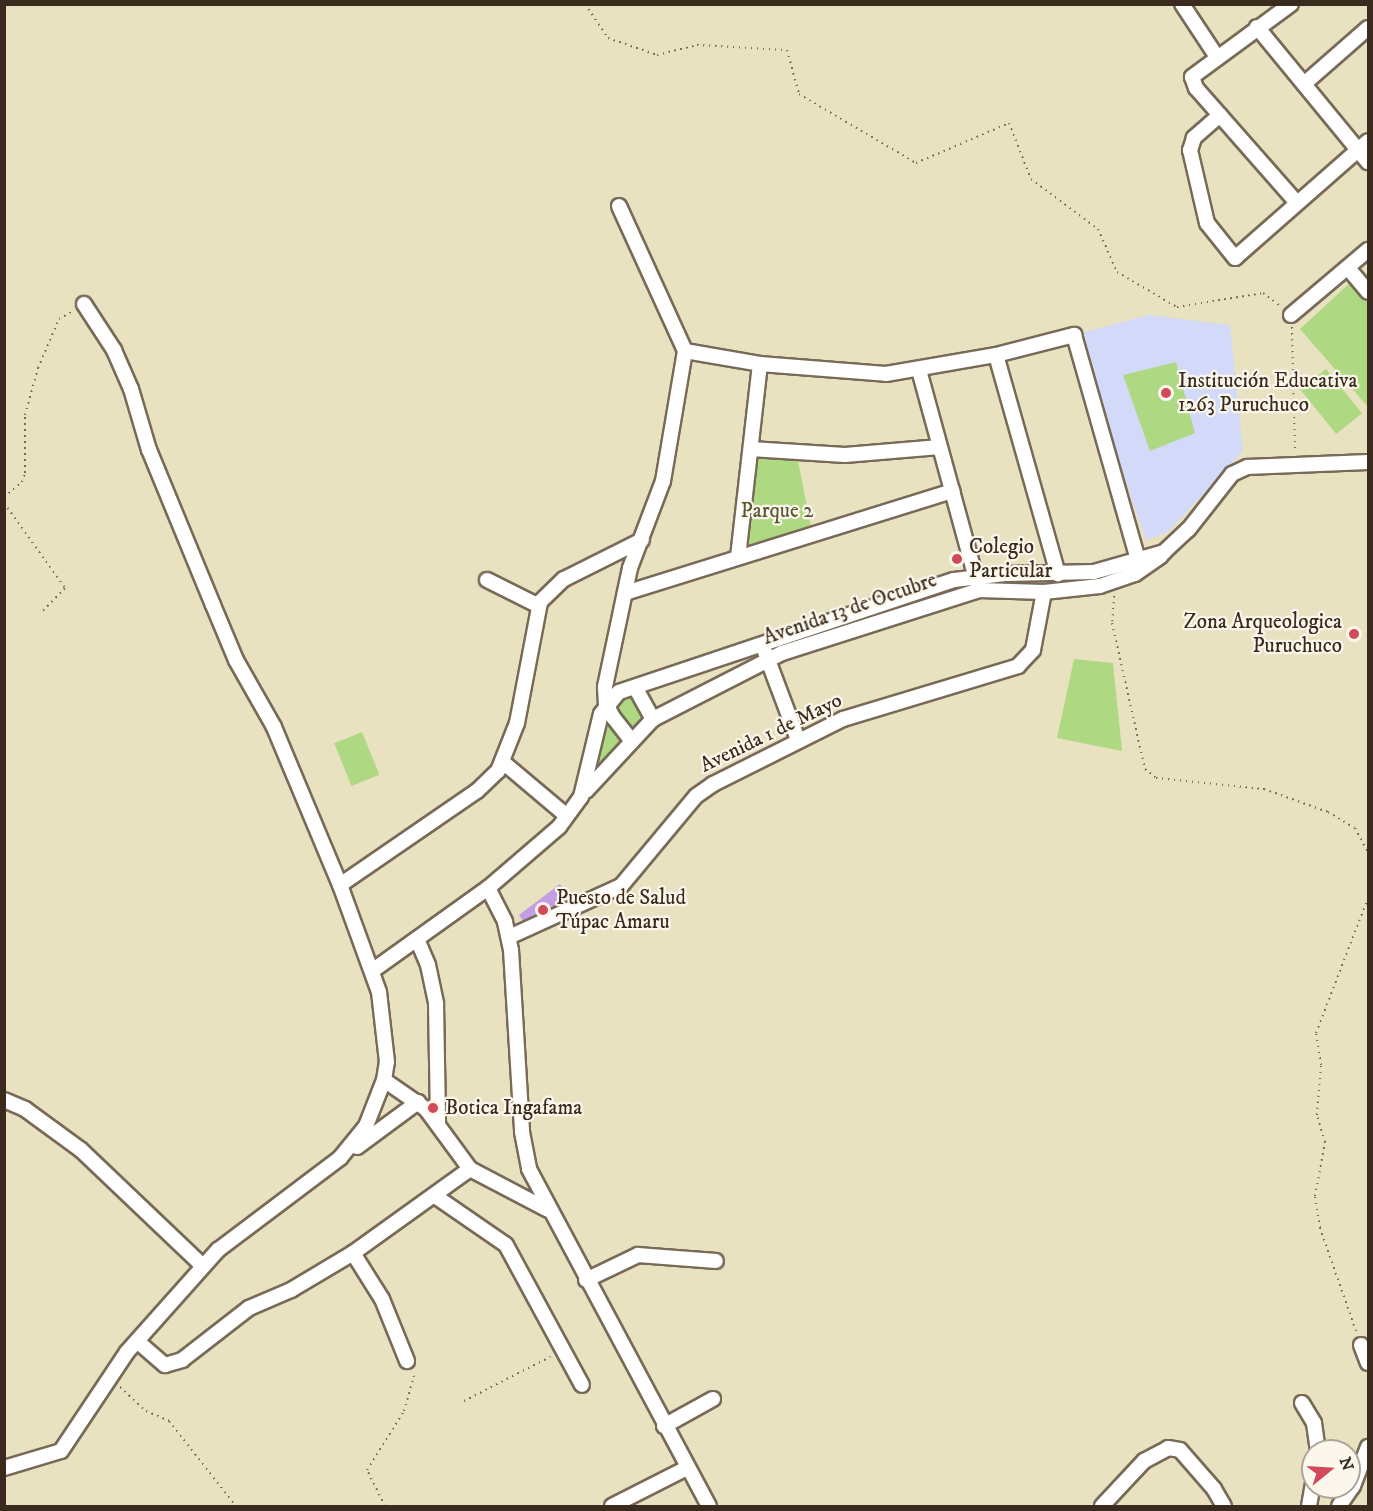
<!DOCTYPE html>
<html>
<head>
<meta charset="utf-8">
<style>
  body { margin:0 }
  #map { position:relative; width:1373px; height:1511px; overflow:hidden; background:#e8e2c0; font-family:"IM FELL DW Pica",serif }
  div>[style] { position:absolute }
  .built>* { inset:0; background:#d2d9f9 }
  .green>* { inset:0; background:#afd883; transform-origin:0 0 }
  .building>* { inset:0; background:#c39ee4 }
  .path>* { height:2px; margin-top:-1px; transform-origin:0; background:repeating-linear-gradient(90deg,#786a57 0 1.5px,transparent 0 6px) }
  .roads { filter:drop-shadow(2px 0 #786a57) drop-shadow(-2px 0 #786a57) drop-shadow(0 2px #786a57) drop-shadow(0 -2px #786a57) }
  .minor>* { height:14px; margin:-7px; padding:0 7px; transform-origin:7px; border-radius:7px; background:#fff }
  .dots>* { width:16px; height:16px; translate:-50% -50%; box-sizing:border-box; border:3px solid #fbf7ec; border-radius:50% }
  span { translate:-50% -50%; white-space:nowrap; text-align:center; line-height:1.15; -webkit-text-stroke:4.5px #fbf7ec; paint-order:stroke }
  .poi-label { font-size:21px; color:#3b2a1e }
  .left { translate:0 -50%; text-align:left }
  .right { translate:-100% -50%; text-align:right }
  .park-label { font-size:21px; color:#585637 }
  .street-label { font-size:21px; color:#3b2a1e }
  .frame { position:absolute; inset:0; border:6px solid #3b2a1e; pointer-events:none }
  .north { position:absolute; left:1301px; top:1439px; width:60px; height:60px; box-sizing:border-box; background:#fbf7ec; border:2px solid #aea59a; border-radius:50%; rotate:72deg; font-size:16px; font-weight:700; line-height:24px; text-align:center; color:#3b2a1e }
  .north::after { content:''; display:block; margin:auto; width:21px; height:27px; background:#d1495b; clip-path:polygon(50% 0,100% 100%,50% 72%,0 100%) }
</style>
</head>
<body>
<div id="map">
  <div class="built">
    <i style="clip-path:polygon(1148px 315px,1230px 325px,1243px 451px,1168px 532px,1146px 540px,1074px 335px)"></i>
  </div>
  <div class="green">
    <i style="clip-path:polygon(1354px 279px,1368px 296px,1368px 407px,1300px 329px)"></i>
    <i style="clip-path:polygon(1176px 362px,1195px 433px,1150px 451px,1123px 375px)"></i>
    <i style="left:1326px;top:369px;width:57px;height:33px;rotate:51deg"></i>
    <i style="clip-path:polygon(753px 454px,797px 456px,812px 532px,742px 554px)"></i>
    <i style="clip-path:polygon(1074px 659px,1113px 663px,1122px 751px,1057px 738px)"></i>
    <i style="clip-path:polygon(627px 696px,635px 698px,643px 712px,643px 721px,636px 728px,627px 727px,615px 708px,616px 702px)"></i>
    <i style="clip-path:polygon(609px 722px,621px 743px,600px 763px,597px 761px)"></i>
    <i style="left:362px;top:732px;width:46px;height:30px;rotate:68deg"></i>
  </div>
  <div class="building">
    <i style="clip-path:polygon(560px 884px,570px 899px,523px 921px,519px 915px)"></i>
  </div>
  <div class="path">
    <i style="left:585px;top:4px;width:41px;rotate:55.9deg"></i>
    <i style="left:608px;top:38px;width:52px;rotate:19.1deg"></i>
    <i style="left:657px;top:55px;width:41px;rotate:-14deg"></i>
    <i style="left:697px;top:45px;width:90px;rotate:3.2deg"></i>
    <i style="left:787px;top:50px;width:46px;rotate:74.7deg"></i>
    <i style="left:799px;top:94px;width:136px;rotate:30.5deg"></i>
    <i style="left:916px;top:163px;width:101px;rotate:-23.3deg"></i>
    <i style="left:1009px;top:123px;width:60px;rotate:68.6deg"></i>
    <i style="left:1031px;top:179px;width:84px;rotate:36.7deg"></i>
    <i style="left:1098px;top:229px;width:47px;rotate:66.2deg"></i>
    <i style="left:1117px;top:272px;width:69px;rotate:30.3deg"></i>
    <i style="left:1177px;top:307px;width:87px;rotate:-9.2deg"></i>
    <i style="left:1263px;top:293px;width:21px;rotate:37deg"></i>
    <i style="left:1292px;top:327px;width:124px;rotate:88.6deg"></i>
    <i style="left:4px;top:497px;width:23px;rotate:-40deg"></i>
    <i style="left:22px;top:482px;width:9px;rotate:-72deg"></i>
    <i style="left:25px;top:473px;width:58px;rotate:-90deg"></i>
    <i style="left:25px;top:415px;width:49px;rotate:-74.5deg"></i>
    <i style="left:38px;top:368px;width:53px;rotate:-66.8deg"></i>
    <i style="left:59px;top:319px;width:14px;rotate:-30deg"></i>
    <i style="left:4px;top:503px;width:105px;rotate:54.3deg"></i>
    <i style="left:65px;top:588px;width:32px;rotate:134deg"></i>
    <i style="left:1114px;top:596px;width:27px;rotate:94deg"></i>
    <i style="left:1112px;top:623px;width:150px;rotate:77.3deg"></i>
    <i style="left:1145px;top:769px;width:14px;rotate:39deg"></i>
    <i style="left:1156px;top:778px;width:109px;rotate:5.8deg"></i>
    <i style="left:1264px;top:789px;width:68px;rotate:19.8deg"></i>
    <i style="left:1328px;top:812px;width:31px;rotate:31deg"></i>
    <i style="left:1355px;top:828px;width:27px;rotate:62deg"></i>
    <i style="left:1356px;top:1331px;width:109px;rotate:-109.3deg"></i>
    <i style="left:1320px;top:1228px;width:32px;rotate:-99deg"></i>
    <i style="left:1315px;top:1196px;width:55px;rotate:-79.5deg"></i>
    <i style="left:1325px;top:1142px;width:28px;rotate:-107deg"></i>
    <i style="left:1317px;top:1115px;width:50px;rotate:-85.4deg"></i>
    <i style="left:1321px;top:1065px;width:32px;rotate:-99deg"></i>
    <i style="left:1316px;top:1033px;width:145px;rotate:-68.9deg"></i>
    <i style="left:120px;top:1387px;width:35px;rotate:43deg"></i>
    <i style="left:146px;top:1411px;width:25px;rotate:23deg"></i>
    <i style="left:169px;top:1421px;width:108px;rotate:51.8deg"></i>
    <i style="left:464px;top:1401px;width:97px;rotate:-27.1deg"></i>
    <i style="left:385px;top:1506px;width:40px;rotate:-116.6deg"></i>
    <i style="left:367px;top:1470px;width:70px;rotate:-57.9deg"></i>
    <i style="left:404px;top:1411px;width:35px;rotate:-74deg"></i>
    <i style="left:414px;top:1377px;width:5px;rotate:-112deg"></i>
  </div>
  <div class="roads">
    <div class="minor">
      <i style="left:1182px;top:4px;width:64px;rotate:56.6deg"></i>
      <i style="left:1291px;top:4px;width:123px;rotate:143.6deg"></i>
      <i style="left:1192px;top:77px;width:12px;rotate:70deg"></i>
      <i style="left:1196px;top:88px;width:152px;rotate:48.7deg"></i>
      <i style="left:1257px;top:27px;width:175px;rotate:50.6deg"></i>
      <i style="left:1304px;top:84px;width:85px;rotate:-41.2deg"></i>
      <i style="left:1220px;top:115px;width:35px;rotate:139deg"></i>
      <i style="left:1194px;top:138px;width:13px;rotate:108deg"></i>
      <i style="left:1190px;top:150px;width:75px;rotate:76.9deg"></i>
      <i style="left:1207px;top:223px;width:45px;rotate:51.3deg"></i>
      <i style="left:1235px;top:258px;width:177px;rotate:-41.3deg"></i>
      <i style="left:619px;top:206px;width:159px;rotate:65.5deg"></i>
      <i style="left:685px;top:351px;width:132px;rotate:99.6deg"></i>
      <i style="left:663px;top:481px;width:93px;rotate:110.8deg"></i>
      <i style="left:630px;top:568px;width:122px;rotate:101.9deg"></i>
      <i style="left:605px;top:687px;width:17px;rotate:87deg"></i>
      <i style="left:606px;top:704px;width:15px;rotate:62deg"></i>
      <i style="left:613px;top:717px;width:29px;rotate:52deg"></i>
      <i style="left:1348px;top:268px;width:31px;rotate:50deg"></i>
      <i style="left:1291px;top:315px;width:101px;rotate:-40.2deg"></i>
      <i style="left:685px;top:351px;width:76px;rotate:9.8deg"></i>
      <i style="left:760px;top:364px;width:126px;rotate:4.5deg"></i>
      <i style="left:886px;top:374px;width:112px;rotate:-9.8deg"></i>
      <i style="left:996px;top:355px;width:81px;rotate:-14.4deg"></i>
      <i style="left:1074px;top:335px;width:234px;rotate:74.1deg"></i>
      <i style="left:996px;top:355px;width:228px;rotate:74.2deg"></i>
      <i style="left:919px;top:370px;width:223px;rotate:74.7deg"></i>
      <i style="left:751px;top:449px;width:94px;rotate:3.7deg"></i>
      <i style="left:845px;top:455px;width:95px;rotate:-4.8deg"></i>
      <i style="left:738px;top:557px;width:194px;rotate:-83.5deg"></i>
      <i style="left:487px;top:580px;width:58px;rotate:26.6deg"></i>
      <i style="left:625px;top:593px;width:343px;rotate:-17.3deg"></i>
      <i style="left:765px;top:652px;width:94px;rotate:69.4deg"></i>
      <i style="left:635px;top:687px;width:37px;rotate:61deg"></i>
      <i style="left:504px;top:763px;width:82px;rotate:40.1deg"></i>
      <i style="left:586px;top:791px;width:98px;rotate:-47.1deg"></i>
      <i style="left:653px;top:719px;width:145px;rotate:-27.1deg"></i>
      <i style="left:782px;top:653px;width:207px;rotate:-17.7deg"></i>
      <i style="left:979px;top:590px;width:65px;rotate:1.8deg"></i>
      <i style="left:1044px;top:592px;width:56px;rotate:-6.1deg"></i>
      <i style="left:1100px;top:586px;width:37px;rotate:-19deg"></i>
      <i style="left:1135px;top:574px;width:32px;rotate:-35deg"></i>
      <i style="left:340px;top:885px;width:166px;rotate:-34.5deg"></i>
      <i style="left:477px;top:791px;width:29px;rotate:-44deg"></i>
      <i style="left:498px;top:771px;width:52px;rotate:-68.4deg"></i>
      <i style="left:517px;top:723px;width:123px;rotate:-79.2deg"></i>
      <i style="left:540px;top:602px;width:33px;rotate:-44deg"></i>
      <i style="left:564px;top:579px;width:87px;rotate:-26.6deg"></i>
      <i style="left:488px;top:888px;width:38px;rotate:63deg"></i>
      <i style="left:505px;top:922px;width:29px;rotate:78deg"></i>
      <i style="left:511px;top:950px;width:182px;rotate:86.5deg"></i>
      <i style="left:522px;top:1132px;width:38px;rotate:79deg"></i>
      <i style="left:529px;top:1169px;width:382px;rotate:61.9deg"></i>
      <i style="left:509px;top:937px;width:123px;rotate:-24.5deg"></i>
      <i style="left:621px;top:886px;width:117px;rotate:-50.2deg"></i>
      <i style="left:696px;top:796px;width:21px;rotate:-35deg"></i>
      <i style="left:713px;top:784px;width:145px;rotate:-26.6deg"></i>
      <i style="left:843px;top:719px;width:183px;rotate:-16.8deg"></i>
      <i style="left:1018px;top:666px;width:22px;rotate:-47deg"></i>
      <i style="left:1033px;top:650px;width:59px;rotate:-79.3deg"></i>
      <i style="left:417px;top:939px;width:28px;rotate:67deg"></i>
      <i style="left:428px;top:965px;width:40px;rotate:78deg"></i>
      <i style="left:436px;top:1004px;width:119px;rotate:89deg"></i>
      <i style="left:372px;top:971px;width:143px;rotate:-35.6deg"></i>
      <i style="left:488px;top:888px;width:94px;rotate:-40.7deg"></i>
      <i style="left:559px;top:827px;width:37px;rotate:-54deg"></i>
      <i style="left:581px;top:797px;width:85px;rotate:-76.5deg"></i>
      <i style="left:601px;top:714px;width:28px;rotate:-51deg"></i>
      <i style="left:619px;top:692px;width:353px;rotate:-18.5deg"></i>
      <i style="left:954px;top:580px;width:51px;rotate:-6.7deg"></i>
      <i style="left:1005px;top:574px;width:89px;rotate:-1.3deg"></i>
      <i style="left:1094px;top:572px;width:73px;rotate:-15.9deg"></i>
      <i style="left:1164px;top:552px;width:33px;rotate:-43deg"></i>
      <i style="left:1188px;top:530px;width:71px;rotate:-51.8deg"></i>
      <i style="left:1232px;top:474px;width:17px;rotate:-25deg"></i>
      <i style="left:1247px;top:467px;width:121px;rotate:-2.4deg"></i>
      <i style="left:384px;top:1080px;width:51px;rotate:34.6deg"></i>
      <i style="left:426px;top:1109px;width:74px;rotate:53.7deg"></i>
      <i style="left:470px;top:1169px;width:88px;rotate:27.7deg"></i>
      <i style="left:4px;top:1100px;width:23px;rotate:23deg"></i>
      <i style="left:25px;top:1109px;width:69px;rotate:36.2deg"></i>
      <i style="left:81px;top:1150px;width:168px;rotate:43.6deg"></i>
      <i style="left:357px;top:1147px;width:76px;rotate:-36.4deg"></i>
      <i style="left:435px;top:1196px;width:86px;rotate:34.6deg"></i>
      <i style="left:506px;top:1245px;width:159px;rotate:61.5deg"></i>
      <i style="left:353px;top:1253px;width:54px;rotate:57.8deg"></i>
      <i style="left:382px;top:1299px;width:67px;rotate:68deg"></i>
      <i style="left:586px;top:1280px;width:58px;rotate:-25.7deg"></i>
      <i style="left:638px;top:1255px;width:78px;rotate:4.4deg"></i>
      <i style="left:137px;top:1341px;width:37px;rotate:41deg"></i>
      <i style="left:165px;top:1365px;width:18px;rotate:-16deg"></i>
      <i style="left:182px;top:1360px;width:85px;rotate:-37.8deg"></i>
      <i style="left:249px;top:1308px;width:46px;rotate:-23.2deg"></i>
      <i style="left:291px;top:1290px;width:72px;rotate:-30.8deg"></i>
      <i style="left:353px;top:1253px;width:144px;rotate:-35.7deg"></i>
      <i style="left:1361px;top:1345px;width:19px;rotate:69deg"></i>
      <i style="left:1302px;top:1403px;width:23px;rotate:59deg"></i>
      <i style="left:1314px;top:1423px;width:28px;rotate:82deg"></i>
      <i style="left:664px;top:1426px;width:56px;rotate:-28.9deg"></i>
      <i style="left:4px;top:1468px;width:59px;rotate:-16.6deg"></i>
      <i style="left:61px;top:1451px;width:119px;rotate:-56.3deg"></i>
      <i style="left:127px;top:1352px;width:137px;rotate:-48.3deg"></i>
      <i style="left:218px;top:1250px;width:153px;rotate:-37deg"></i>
      <i style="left:340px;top:1158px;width:41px;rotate:-50.9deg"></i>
      <i style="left:366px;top:1126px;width:49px;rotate:-68.6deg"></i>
      <i style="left:384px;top:1080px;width:18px;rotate:-81deg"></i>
      <i style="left:387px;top:1062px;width:70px;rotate:-96.5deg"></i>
      <i style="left:379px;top:992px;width:114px;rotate:-110deg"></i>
      <i style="left:340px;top:885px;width:171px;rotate:-112.7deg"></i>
      <i style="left:274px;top:727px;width:77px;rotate:-119.6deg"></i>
      <i style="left:236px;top:660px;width:60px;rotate:-112.7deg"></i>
      <i style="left:213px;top:605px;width:168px;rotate:-112.4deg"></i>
      <i style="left:149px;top:450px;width:64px;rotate:-106.4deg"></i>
      <i style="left:131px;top:389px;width:43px;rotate:-113.6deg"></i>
      <i style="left:114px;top:350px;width:55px;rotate:-123.1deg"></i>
      <i style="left:612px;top:1506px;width:84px;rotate:-26.9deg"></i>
      <i style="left:1102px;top:1506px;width:62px;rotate:-47deg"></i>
      <i style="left:1144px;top:1461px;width:27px;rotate:-28deg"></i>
      <i style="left:1168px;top:1448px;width:12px;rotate:9deg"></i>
      <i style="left:1180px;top:1450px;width:52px;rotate:48.9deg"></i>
      <i style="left:1214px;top:1489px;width:20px;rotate:60deg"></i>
      <i style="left:1309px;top:1506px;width:23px;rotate:-80deg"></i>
      <i style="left:1339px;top:1506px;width:24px;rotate:-55deg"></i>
      <i style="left:1353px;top:1486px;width:42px;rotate:-69deg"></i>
    </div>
  </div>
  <div class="dots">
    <i style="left:1166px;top:393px;background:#d1495b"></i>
    <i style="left:957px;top:559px;background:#d1495b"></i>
    <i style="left:1354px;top:634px;background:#d1495b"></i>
    <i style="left:543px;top:910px;background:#d1495b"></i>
    <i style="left:433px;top:1108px;background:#d1495b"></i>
  </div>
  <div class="poi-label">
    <span class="left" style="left:1178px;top:393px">Institución Educativa<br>1263 Puruchuco</span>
    <span class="left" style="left:969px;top:559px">Colegio<br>Particular</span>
    <span class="right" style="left:1342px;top:634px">Zona Arqueologica<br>Puruchuco</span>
    <span class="left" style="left:556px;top:910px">Puesto de Salud<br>Túpac Amaru</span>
    <span class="left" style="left:445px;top:1108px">Botica Ingafama</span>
  </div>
  <div class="park-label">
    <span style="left:777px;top:511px">Parque 2</span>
  </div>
  <div class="street-label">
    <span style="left:850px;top:609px;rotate:-19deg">Avenida 13 de Octubre</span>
    <span style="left:771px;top:733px;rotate:-26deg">Avenida 1 de Mayo</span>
  </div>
  <div class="frame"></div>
  <div class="north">N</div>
</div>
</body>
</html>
